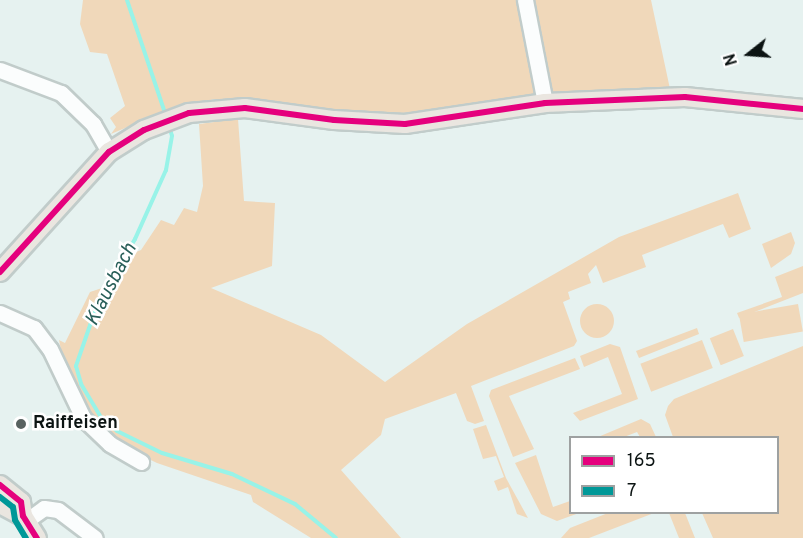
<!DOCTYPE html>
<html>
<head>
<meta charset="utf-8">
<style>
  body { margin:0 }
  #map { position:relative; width:803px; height:538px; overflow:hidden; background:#e6f2f0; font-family:Overpass,sans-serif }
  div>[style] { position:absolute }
  .green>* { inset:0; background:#f0d8ba; transform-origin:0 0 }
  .round { border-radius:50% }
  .stream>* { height:4px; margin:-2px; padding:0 2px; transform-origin:2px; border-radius:2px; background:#98f3e8 }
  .roads { filter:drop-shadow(2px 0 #c1ccca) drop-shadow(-2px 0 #c1ccca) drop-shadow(0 2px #c1ccca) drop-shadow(0 -2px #c1ccca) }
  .minor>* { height:15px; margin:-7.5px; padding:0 7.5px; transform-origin:7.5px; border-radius:7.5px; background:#fbfdfd }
  .major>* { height:18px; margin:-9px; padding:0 9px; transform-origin:9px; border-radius:9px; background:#eae6e0 }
  .bus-1>* { height:6px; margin:-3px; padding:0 3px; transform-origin:3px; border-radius:3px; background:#e5007d }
  .bus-2>* { height:6px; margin:-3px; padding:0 3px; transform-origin:3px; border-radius:3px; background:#009898 }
  .dots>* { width:16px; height:16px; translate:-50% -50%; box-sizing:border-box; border:3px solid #fff; border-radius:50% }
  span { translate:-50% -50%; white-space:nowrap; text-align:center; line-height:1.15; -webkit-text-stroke:5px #fff; paint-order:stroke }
  .poi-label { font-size:18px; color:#0c1413; font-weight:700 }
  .left { translate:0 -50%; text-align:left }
  .water-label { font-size:20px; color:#295f59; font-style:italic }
  .legend { position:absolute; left:569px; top:436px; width:210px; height:78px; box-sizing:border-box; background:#fff; border:2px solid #9ea1a1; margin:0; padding:8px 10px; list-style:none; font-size:18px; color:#0c1413 }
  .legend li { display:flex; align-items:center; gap:12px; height:30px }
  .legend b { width:30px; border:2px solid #9ea1a1 }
  .north { position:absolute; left:719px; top:24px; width:60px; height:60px; -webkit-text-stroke:4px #fff; paint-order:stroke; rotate:253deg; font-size:16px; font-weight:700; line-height:24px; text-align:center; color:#0c1413 }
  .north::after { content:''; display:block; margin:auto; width:21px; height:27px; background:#0c1413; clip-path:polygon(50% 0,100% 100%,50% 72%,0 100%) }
</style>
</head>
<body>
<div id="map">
  <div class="green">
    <i style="clip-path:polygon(83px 0,651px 0,670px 89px,543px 95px,422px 112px,381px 114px,215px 99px,172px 108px,111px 134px,116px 127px,110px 118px,125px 106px,107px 54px,90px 52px,80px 24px)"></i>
    <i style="clip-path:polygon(238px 119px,244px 201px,275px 203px,272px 266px,211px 288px,321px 335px,385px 382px,467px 324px,619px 237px,738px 193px,751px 229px,729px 238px,723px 224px,642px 255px,646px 267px,603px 283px,596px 265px,588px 274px,591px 283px,568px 292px,570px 299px,563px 302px,577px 341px,574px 346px,471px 386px,484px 421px,475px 424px,467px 421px,456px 393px,385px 419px,381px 435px,341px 470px,401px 538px,311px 538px,253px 502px,251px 495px,157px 463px,120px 445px,87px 416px,65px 370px,59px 340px,65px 343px,90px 292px,105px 287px,131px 254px,141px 250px,161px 220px,174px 225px,184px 208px,197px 212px,203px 186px,199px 124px)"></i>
    <i style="clip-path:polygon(791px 232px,795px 243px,791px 254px,771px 268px,762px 244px)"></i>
    <i style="clip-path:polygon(803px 266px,803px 293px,739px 318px,737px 313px,782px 297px,775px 277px)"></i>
    <i class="round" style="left:580px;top:304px;width:34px;height:34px"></i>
    <i style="left:798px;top:304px;width:28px;height:60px;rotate:80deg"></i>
    <i style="clip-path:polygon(697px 328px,699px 334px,639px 358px,636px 351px)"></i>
    <i style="left:733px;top:329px;width:29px;height:25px;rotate:68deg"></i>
    <i style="left:702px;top:340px;width:30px;height:66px;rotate:69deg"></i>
    <i style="clip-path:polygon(610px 344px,620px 347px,638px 399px,580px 421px,573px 413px,622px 394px,608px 357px,584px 367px,580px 356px)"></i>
    <i style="clip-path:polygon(803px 346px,803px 538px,713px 538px,702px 513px,778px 512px,778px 438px,673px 437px,665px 415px,668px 406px,674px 399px)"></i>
    <i style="clip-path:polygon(575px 358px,580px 369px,509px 396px,534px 449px,513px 457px,489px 396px,491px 390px)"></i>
    <i style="clip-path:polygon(641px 419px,650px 424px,656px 437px,640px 437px,637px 432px,624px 437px,598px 437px)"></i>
    <i style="clip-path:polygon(486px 425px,506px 478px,528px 518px,517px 514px,508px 487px,498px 491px,494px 481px,504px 477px,496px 456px,483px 459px,473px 429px)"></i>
    <i style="clip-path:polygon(536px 455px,553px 507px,570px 501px,570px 512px,579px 513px,557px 521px,541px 514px,515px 463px)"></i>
    <i style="clip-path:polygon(608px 513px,654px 513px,589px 538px,561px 538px,570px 528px)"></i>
    <i style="clip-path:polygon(669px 513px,685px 513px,695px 538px,679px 538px)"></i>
  </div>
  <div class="stream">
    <i style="left:127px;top:0;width:122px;rotate:71.4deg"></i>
    <i style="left:169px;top:126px;width:10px;rotate:73deg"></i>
    <i style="left:172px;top:136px;width:35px;rotate:100deg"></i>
    <i style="left:166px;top:170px;width:76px;rotate:114.2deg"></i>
    <i style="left:135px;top:239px;width:76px;rotate:119.9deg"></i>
    <i style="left:97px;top:305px;width:65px;rotate:109deg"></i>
    <i style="left:76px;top:366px;width:19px;rotate:74deg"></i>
    <i style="left:81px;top:384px;width:39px;rotate:59deg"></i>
    <i style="left:101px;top:417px;width:21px;rotate:41deg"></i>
    <i style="left:117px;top:431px;width:50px;rotate:26.1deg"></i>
    <i style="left:162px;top:453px;width:73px;rotate:16.7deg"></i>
    <i style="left:232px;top:474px;width:70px;rotate:25.5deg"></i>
    <i style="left:295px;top:504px;width:53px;rotate:39.7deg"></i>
  </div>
  <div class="roads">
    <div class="minor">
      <i style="left:525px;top:0;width:105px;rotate:79deg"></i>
      <i style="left:0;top:70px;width:65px;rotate:20.7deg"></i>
      <i style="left:61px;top:93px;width:45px;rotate:44.1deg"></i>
      <i style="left:93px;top:124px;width:32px;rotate:60deg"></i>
      <i style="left:0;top:313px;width:37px;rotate:24deg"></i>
      <i style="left:34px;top:328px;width:26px;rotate:53deg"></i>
      <i style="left:50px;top:349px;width:76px;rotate:64.4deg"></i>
      <i style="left:83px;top:418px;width:37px;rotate:44deg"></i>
      <i style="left:110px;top:444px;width:36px;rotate:30deg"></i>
      <i style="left:26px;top:521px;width:22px;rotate:-36deg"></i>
      <i style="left:44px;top:508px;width:14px;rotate:8deg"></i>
      <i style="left:58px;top:510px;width:46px;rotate:37.1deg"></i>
    </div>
    <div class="major">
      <i style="left:0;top:272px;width:162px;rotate:-47.8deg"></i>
      <i style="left:109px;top:152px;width:41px;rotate:-32.2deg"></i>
      <i style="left:144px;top:130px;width:48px;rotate:-20.7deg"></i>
      <i style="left:189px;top:113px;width:56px;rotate:-5.1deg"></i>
      <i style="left:245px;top:108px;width:90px;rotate:7.7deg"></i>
      <i style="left:334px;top:120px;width:71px;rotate:3.2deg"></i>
      <i style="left:405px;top:124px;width:142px;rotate:-8.5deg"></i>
      <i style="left:545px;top:103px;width:140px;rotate:-2.5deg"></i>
      <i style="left:685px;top:97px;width:119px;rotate:5.8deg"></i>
      <i style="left:0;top:485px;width:27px;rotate:39deg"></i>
      <i style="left:21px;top:502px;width:14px;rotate:82deg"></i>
      <i style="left:23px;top:516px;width:26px;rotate:58deg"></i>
      <i style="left:0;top:504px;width:26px;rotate:28deg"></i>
    </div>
  </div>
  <div class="bus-1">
    <i style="left:0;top:272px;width:162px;rotate:-47.8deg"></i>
    <i style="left:109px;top:152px;width:41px;rotate:-32.2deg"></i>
    <i style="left:144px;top:130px;width:48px;rotate:-20.7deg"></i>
    <i style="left:189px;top:113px;width:56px;rotate:-5.1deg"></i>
    <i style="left:245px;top:108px;width:90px;rotate:7.7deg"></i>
    <i style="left:334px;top:120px;width:71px;rotate:3.2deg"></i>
    <i style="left:405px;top:124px;width:142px;rotate:-8.5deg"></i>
    <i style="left:545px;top:103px;width:140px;rotate:-2.5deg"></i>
    <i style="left:685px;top:97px;width:119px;rotate:5.8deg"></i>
    <i style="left:0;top:485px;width:27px;rotate:39deg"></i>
    <i style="left:21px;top:502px;width:14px;rotate:82deg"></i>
    <i style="left:23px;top:516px;width:26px;rotate:58deg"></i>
  </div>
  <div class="bus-2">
    <i style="left:0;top:497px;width:16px;rotate:38deg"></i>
    <i style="left:13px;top:507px;width:13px;rotate:81deg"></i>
    <i style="left:15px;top:520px;width:21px;rotate:59deg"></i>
  </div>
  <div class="dots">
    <i style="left:21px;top:424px;background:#586260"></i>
  </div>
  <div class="poi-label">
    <span class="left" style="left:33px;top:424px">Raiffeisen</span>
  </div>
  <div class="water-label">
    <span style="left:112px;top:285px;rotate:-63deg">Klausbach</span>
  </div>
  <ul class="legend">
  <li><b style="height:8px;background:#e5007d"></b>165</li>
  <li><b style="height:8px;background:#009898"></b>7</li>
  </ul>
  <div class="north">N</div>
</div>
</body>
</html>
